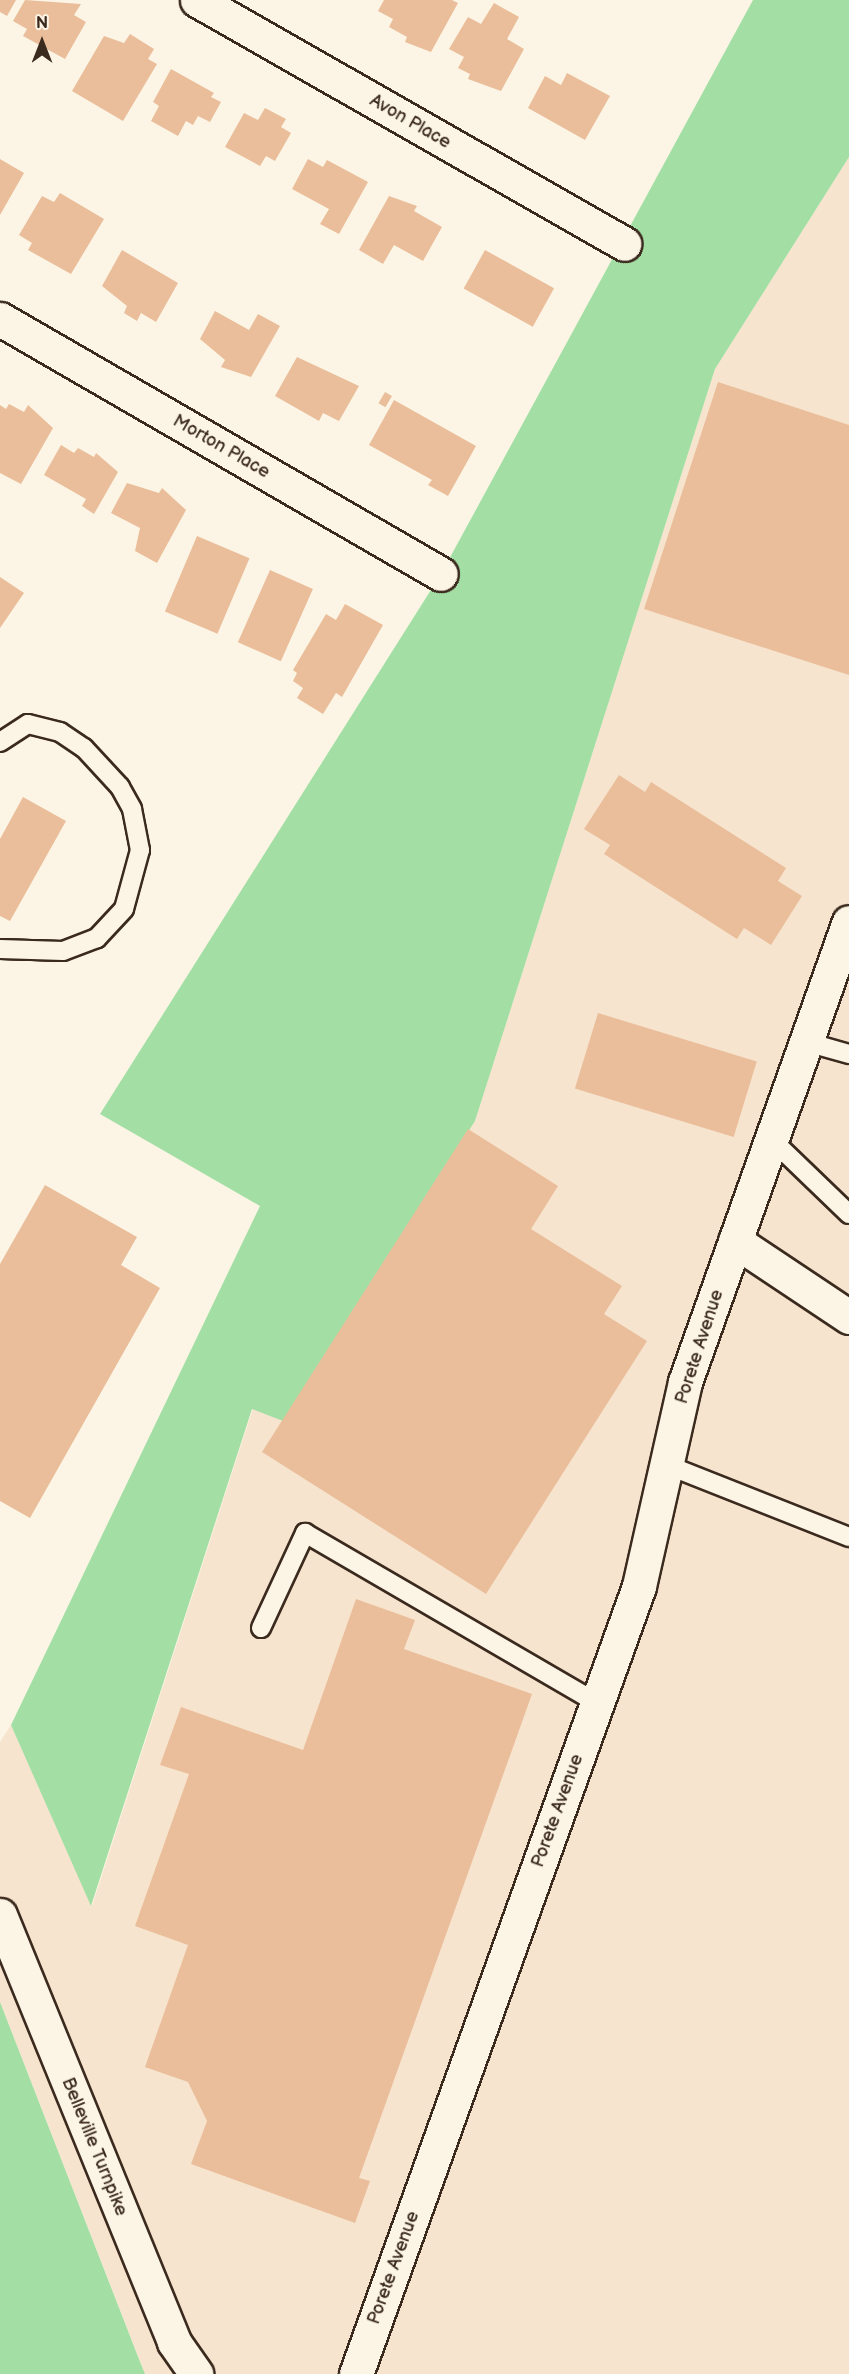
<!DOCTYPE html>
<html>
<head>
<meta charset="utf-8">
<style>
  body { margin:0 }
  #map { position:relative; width:849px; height:2374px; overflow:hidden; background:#fcf5e5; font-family:"Balsamiq Sans",sans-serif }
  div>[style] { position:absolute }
  .built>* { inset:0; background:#f7e4ce }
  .green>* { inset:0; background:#a3dfa5 }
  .building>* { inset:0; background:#eabe9a; transform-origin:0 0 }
  .roads { filter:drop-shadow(2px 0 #3b2a1e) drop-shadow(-2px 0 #3b2a1e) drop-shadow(0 2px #3b2a1e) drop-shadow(0 -2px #3b2a1e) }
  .service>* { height:18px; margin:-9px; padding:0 9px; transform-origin:9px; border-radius:9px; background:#fcf5e5 }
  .minor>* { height:33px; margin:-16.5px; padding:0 16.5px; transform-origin:16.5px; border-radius:16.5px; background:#fcf5e5 }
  span { translate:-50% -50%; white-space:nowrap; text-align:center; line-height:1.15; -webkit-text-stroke:6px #fcf5e5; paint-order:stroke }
  .street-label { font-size:18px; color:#3b2a1e }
  .north { position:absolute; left:12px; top:12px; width:60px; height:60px; -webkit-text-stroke:4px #fcf5e5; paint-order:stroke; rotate:0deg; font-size:16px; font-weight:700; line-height:24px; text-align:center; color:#3b2a1e }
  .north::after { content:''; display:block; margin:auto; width:21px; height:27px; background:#3b2a1e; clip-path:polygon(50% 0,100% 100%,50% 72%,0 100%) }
</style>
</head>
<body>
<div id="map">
  <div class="built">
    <i style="clip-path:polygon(849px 157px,849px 2374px,145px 2374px,0 2002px,0 1742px,11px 1725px,92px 1906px,253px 1408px,283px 1421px,475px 1121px,715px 369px)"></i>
  </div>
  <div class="green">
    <i style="clip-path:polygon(753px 0,849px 0,849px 157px,715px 369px,475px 1121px,283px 1421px,252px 1409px,91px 1906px,11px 1725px,260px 1206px,100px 1114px,441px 574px)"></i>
    <i style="clip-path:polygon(0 2002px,137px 2354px,145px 2374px,0 2374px)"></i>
  </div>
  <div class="building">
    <i style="clip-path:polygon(0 0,16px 0,7px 16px,0 12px)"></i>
    <i style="clip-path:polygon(25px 0,81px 4px,74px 15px,86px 22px,65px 59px,23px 36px,27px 29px,13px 21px)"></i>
    <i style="clip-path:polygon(384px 0,452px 0,458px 3px,431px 52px,405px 42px,407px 37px,389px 27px,393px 19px,378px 11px)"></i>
    <i style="clip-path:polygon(494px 3px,519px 17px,507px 39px,524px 49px,501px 91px,468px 79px,470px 74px,458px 68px,464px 57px,449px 49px,468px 17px,481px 24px)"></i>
    <i style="clip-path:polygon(130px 34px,154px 49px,148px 59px,157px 64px,123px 121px,72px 91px,104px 36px,124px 43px)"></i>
    <i style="clip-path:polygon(171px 69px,214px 93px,211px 97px,221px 102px,210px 122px,198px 116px,193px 125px,186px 121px,178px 136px,151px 121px,159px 106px,153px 102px)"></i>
    <i style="clip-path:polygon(567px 73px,610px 96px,585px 140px,528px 108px,545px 76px,561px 85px)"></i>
    <i style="clip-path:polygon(265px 108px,286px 119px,281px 127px,291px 133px,275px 161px,266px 156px,260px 166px,225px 147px,244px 113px,258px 120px)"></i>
    <i style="clip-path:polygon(0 159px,24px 173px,0 215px)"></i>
    <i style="clip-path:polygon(308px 159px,323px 167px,327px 160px,368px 182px,339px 234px,320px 224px,329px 209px,292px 189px)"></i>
    <i style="clip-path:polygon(60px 193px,104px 219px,71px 274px,28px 250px,32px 243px,19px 235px,42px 196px,54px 202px)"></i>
    <i style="clip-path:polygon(389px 196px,417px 206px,414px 211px,442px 227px,423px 261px,394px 245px,383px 264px,359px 250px)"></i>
    <i style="clip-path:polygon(122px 250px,178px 283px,156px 322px,141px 313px,137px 321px,124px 313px,127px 306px,102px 286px)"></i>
    <i style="left:485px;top:250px;width:79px;height:44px;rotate:29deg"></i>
    <i style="clip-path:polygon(215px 311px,249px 330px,258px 314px,280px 326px,251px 377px,221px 367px,225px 360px,200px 339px)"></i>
    <i style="clip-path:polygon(297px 357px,359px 386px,339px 421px,323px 413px,319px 421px,275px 396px)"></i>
    <i style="clip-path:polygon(718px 382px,849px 425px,849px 675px,644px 609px)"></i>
    <i style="left:385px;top:392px;width:8px;height:13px;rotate:30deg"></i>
    <i style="clip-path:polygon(394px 400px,476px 446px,448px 496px,428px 485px,432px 480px,369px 445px)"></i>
    <i style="clip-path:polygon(9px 404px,24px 412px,28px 405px,53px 428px,21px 484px,0 473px,0 405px,6px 409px)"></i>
    <i style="clip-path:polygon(61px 445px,74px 453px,78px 448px,94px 457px,96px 453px,118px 472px,94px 514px,82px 506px,86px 499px,44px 475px)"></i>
    <i style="clip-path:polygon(127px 483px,159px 493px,162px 488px,186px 510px,157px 563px,135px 551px,140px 528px,111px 513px)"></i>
    <i style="left:197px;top:536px;width:57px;height:82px;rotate:23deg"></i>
    <i style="left:270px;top:570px;width:47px;height:79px;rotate:24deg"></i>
    <i style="clip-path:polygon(0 577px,24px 593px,0 628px)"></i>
    <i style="clip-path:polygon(345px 604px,383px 625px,342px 697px,336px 693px,323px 714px,297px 698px,303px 688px,293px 681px,297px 673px,293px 670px,326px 614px,336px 620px)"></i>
    <i style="clip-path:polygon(619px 775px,645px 792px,651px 782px,786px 868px,778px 881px,802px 896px,771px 945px,744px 928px,737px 939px,604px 854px,610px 845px,584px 829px)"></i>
    <i style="clip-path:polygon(23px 797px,66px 821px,10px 921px,0 916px,0 839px)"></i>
    <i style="left:598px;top:1013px;width:166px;height:79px;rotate:17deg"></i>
    <i style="clip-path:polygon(468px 1129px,558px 1186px,531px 1229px,622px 1286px,604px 1314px,647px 1341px,486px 1594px,262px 1452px)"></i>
    <i style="clip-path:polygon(45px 1185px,137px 1237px,121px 1265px,160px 1288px,30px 1518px,0 1501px,0 1264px)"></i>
    <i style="clip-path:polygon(356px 1599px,415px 1620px,404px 1649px,532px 1694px,359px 2178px,370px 2181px,355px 2223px,191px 2164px,207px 2121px,188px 2082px,145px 2067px,188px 1945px,135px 1926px,189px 1774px,160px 1765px,181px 1707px,303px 1750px)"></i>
  </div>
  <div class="roads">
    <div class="service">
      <i style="left:0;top:742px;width:33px;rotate:-33deg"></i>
      <i style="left:28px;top:724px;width:33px;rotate:14deg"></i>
      <i style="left:60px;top:732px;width:29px;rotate:34deg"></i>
      <i style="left:84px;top:748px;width:53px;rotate:47.3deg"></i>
      <i style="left:120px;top:787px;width:25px;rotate:61deg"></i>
      <i style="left:132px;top:809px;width:42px;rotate:79deg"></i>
      <i style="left:140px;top:850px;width:61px;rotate:105.2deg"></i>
      <i style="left:124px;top:909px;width:40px;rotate:133deg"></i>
      <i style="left:97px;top:938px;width:36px;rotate:159deg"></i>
      <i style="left:63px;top:951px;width:63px;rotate:-178.2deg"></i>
      <i style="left:810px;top:1043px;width:41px;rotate:15.8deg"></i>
      <i style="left:769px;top:1137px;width:111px;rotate:43.9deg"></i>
      <i style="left:667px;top:1465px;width:196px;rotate:21.6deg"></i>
      <i style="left:261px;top:1628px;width:105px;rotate:-65.1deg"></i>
      <i style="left:305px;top:1533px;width:338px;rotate:30.2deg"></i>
    </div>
    <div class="minor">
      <i style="left:197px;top:0;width:492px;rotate:29.7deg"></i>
      <i style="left:0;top:319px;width:509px;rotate:30.04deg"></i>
      <i style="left:735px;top:1241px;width:137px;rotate:33.7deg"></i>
      <i style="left:0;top:1915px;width:461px;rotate:67.8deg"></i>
      <i style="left:174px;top:2342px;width:39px;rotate:55deg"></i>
      <i style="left:356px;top:2374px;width:837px;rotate:-70.24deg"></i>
      <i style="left:639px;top:1586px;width:209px;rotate:-77.3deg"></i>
      <i style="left:685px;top:1382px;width:488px;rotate:-70.4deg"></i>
    </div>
  </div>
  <div class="street-label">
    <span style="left:410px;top:122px;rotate:30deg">Avon Place</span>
    <span style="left:221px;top:447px;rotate:30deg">Morton Place</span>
    <span style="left:700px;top:1347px;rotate:-72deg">Porete Avenue</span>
    <span style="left:558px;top:1811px;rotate:-70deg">Porete Avenue</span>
    <span style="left:94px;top:2147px;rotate:68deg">Belleville Turnpike</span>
    <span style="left:394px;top:2268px;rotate:-70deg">Porete Avenue</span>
  </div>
  <div class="north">N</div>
</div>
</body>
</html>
